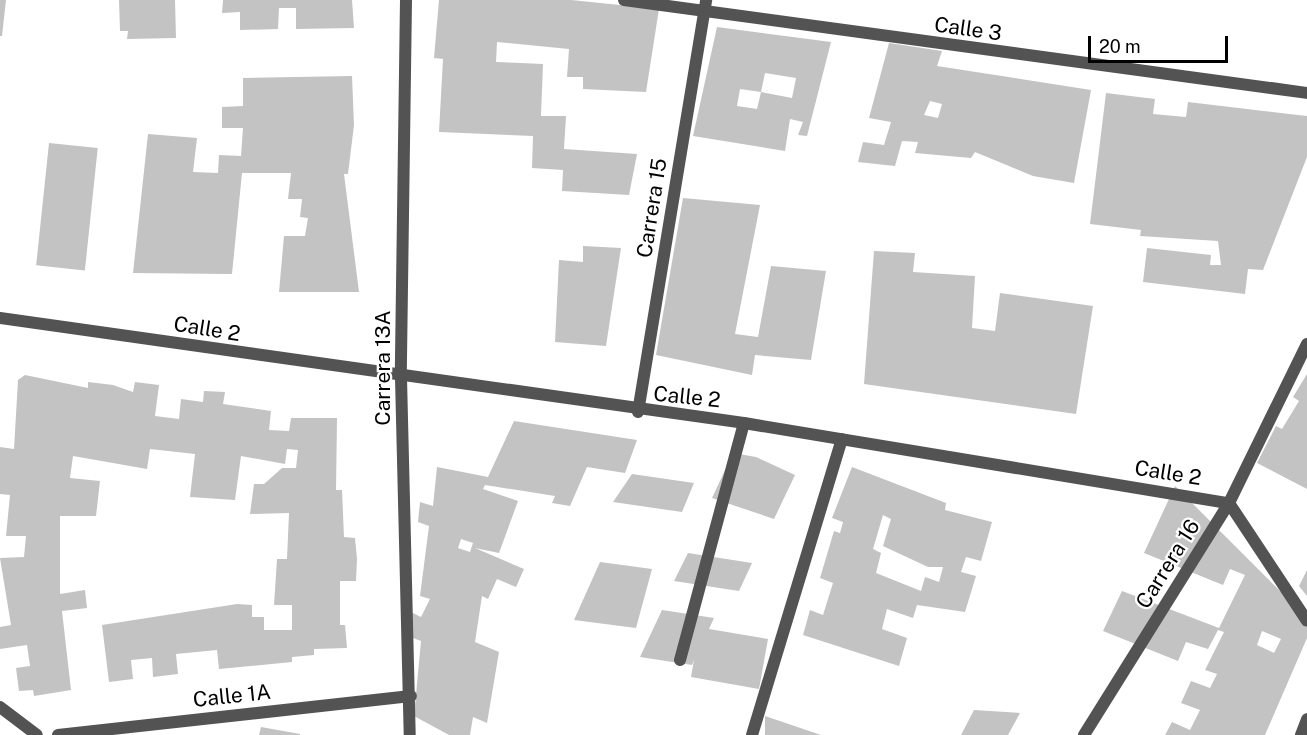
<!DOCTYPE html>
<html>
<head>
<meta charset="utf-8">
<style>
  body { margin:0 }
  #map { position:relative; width:1307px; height:735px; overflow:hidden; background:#fff; font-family:"Public Sans",sans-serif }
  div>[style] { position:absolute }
  .building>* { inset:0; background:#c3c3c3; transform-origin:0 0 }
  .service>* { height:12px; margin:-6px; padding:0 6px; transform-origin:6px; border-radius:6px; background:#535353 }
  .minor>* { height:12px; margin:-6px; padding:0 6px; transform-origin:6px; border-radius:6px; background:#535353 }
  span { translate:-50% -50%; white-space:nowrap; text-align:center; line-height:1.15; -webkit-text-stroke:4.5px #fff; paint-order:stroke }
  .street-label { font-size:21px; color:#000 }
  .scale { position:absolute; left:1088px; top:36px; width:140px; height:27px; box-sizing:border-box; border:3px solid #000; border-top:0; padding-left:8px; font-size:18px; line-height:21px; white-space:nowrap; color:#000; -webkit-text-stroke:4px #fff; paint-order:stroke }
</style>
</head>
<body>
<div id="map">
  <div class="building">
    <i style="clip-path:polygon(0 0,6px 0,2px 36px,0 36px)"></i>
    <i style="clip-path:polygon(119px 0,175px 0,176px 38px,127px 39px,128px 31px,120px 31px)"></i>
    <i style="clip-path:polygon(223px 0,352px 0,354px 28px,296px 29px,296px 8px,279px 8px,278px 29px,240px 30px,240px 12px,222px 13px)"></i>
    <i style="clip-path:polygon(439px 0,571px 0,659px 9px,646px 92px,583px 89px,583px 77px,567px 77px,569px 49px,497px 42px,496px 62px,543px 64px,541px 116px,566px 116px,564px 149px,637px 154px,629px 195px,562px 191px,563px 170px,532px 168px,533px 136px,439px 132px,443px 59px,434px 58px)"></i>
    <i style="clip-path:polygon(evenodd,717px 27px,831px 42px,807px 136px,798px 135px,803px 122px,790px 119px,785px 151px,693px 136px,717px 27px,765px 73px,796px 78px,792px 98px,761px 92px,757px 109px,737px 106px,740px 89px,761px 92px,765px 73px)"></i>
    <i style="clip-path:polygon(evenodd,889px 43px,942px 51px,937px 66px,1091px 90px,1074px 183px,1033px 176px,975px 152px,971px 158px,915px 153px,918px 142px,902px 141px,895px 166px,858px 162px,863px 142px,884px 145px,891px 122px,869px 118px,889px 43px,930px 101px,942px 104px,938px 118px,924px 115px,930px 101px)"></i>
    <i style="clip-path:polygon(352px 76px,354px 125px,348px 174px,344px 174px,359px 292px,279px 292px,284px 236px,305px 236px,308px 218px,300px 217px,302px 199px,288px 199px,291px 173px,242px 173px,232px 274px,133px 273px,148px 134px,197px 138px,193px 172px,218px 173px,219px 155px,241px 156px,243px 128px,222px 128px,222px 107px,243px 106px,243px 78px)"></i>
    <i style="clip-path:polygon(1106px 93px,1155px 99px,1153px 114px,1186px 117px,1188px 102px,1307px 116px,1307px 157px,1263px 270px,1248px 269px,1245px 294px,1143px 282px,1147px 248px,1211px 255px,1210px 265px,1221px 265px,1218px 241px,1140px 236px,1141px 230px,1090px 224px)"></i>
    <i style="left:49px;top:143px;width:49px;height:123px;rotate:6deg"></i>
    <i style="clip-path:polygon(683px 198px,760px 205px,735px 334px,758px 337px,771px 266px,826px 271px,811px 360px,755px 355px,752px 375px,656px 355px)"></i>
    <i style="clip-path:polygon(583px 246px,621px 248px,606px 346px,555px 342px,559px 260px,583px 262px)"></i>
    <i style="clip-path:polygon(874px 251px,915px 253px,913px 272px,975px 276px,972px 328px,995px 331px,1000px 293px,1093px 306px,1076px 414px,864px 384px)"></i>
    <i style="clip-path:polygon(1307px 374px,1307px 489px,1257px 463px,1276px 426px,1282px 429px,1299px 401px,1293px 397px)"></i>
    <i style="clip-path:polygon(25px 375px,88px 388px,88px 382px,113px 385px,133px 392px,135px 382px,159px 385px,155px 416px,179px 419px,181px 399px,203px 402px,204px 391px,225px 392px,223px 404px,271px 411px,269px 430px,289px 431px,291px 418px,337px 418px,336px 490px,342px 490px,344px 537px,355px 538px,357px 559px,356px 581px,340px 581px,340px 625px,345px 625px,347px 648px,314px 649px,314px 655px,292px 657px,292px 662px,219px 669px,217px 650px,176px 654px,178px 674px,153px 677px,152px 658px,131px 660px,133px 679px,109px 682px,102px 625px,237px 604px,252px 605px,252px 617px,264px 617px,264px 630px,292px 630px,292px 605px,274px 605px,277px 559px,287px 559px,289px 513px,250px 514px,254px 484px,264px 484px,282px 468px,296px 468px,298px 450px,287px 449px,285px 464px,241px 456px,235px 500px,190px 497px,195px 454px,150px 449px,147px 469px,73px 456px,70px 478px,100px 481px,96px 516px,60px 516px,60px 594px,85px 590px,87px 608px,62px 611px,71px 690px,34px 696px,33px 690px,19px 691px,16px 668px,30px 666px,27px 645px,0 649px,0 627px,11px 625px,0 558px,24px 557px,26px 536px,6px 536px,10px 495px,0 494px,0 447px,14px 449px,18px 380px)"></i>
    <i style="clip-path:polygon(evenodd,514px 421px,637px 440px,625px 473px,587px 467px,570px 506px,552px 503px,555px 496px,485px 485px,483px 489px,518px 501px,499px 553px,475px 548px,524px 569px,516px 587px,497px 579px,488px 599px,482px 596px,475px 642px,499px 652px,487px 723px,473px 717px,470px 735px,449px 735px,414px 716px,421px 641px,408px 636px,409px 611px,421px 617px,430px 599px,420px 596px,429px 526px,418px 522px,420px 502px,433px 506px,437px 467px,488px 477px,514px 421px,461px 539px,473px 543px,470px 552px,458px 548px,461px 539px)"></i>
    <i style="clip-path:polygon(733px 453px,756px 457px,795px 475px,774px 519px,712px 498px)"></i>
    <i style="clip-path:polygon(evenodd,852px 467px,946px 503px,945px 510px,992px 522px,981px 561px,966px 557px,961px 572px,976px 576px,965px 612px,917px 605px,913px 618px,887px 609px,882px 629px,907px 638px,899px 666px,803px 635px,810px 610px,823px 615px,833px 583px,820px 578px,834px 531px,840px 533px,843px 522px,832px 518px,852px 467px,883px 515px,891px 519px,883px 546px,928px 567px,943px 567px,939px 582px,925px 577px,921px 591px,876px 573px,881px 553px,873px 549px,883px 515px)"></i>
    <i style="clip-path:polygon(632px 474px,694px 483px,682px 512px,613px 502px)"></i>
    <i style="clip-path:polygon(evenodd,1175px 486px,1307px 618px,1307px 638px,1265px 735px,1165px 735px,1172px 722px,1190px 730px,1200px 710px,1181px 703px,1191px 681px,1210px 688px,1217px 674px,1205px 670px,1224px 632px,1218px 630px,1208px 649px,1186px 642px,1178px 661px,1103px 631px,1122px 591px,1219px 628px,1245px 575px,1230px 569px,1223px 585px,1144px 553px,1175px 486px,1262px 631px,1281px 639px,1274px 653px,1257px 645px,1262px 631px)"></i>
    <i style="clip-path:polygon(688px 553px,752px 563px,739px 591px,674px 581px)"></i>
    <i style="clip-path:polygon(600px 562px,652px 569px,636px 628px,574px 620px)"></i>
    <i style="clip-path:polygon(1307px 570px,1307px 596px,1299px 586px)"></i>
    <i style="clip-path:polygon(662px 610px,714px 618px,709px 629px,768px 639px,759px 689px,691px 677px,694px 660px,692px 665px,640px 657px)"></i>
    <i style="clip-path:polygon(974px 710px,1020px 713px,1008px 735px,961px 735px)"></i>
    <i style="clip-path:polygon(765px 716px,821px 735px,765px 735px)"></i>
    <i style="clip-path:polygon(261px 727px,300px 734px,300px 735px,259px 735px)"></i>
  </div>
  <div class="service">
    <i style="left:1301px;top:735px;width:17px;rotate:-69deg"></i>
  </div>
  <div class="minor">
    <i style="left:406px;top:0;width:378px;rotate:90.8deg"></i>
    <i style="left:401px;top:378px;width:357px;rotate:88.6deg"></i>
    <i style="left:624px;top:0;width:689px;rotate:7.75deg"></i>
    <i style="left:0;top:318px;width:751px;rotate:8.03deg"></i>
    <i style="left:744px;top:423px;width:492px;rotate:9.4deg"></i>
    <i style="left:1229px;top:503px;width:141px;rotate:56.5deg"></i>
    <i style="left:638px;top:412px;width:418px;rotate:-80.6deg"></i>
    <i style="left:680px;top:660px;width:245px;rotate:-74.9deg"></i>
    <i style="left:0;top:707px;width:46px;rotate:37.1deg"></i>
    <i style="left:58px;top:735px;width:355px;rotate:-6.3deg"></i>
    <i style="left:752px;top:735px;width:309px;rotate:-73.1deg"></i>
    <i style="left:1084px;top:735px;width:274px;rotate:-58deg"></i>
    <i style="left:1229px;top:503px;width:177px;rotate:-63.9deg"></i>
  </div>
  <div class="street-label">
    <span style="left:968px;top:29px;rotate:8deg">Calle 3</span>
    <span style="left:652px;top:208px;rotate:-81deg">Carrera 15</span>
    <span style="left:207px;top:329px;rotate:9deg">Calle 2</span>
    <span style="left:383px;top:368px;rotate:-90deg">Carrera 13A</span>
    <span style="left:687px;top:397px;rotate:6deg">Calle 2</span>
    <span style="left:1168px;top:473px;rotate:9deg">Calle 2</span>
    <span style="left:1168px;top:564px;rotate:-58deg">Carrera 16</span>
    <span style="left:232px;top:696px;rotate:-6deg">Calle 1A</span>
  </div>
  <div class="scale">20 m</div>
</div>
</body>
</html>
